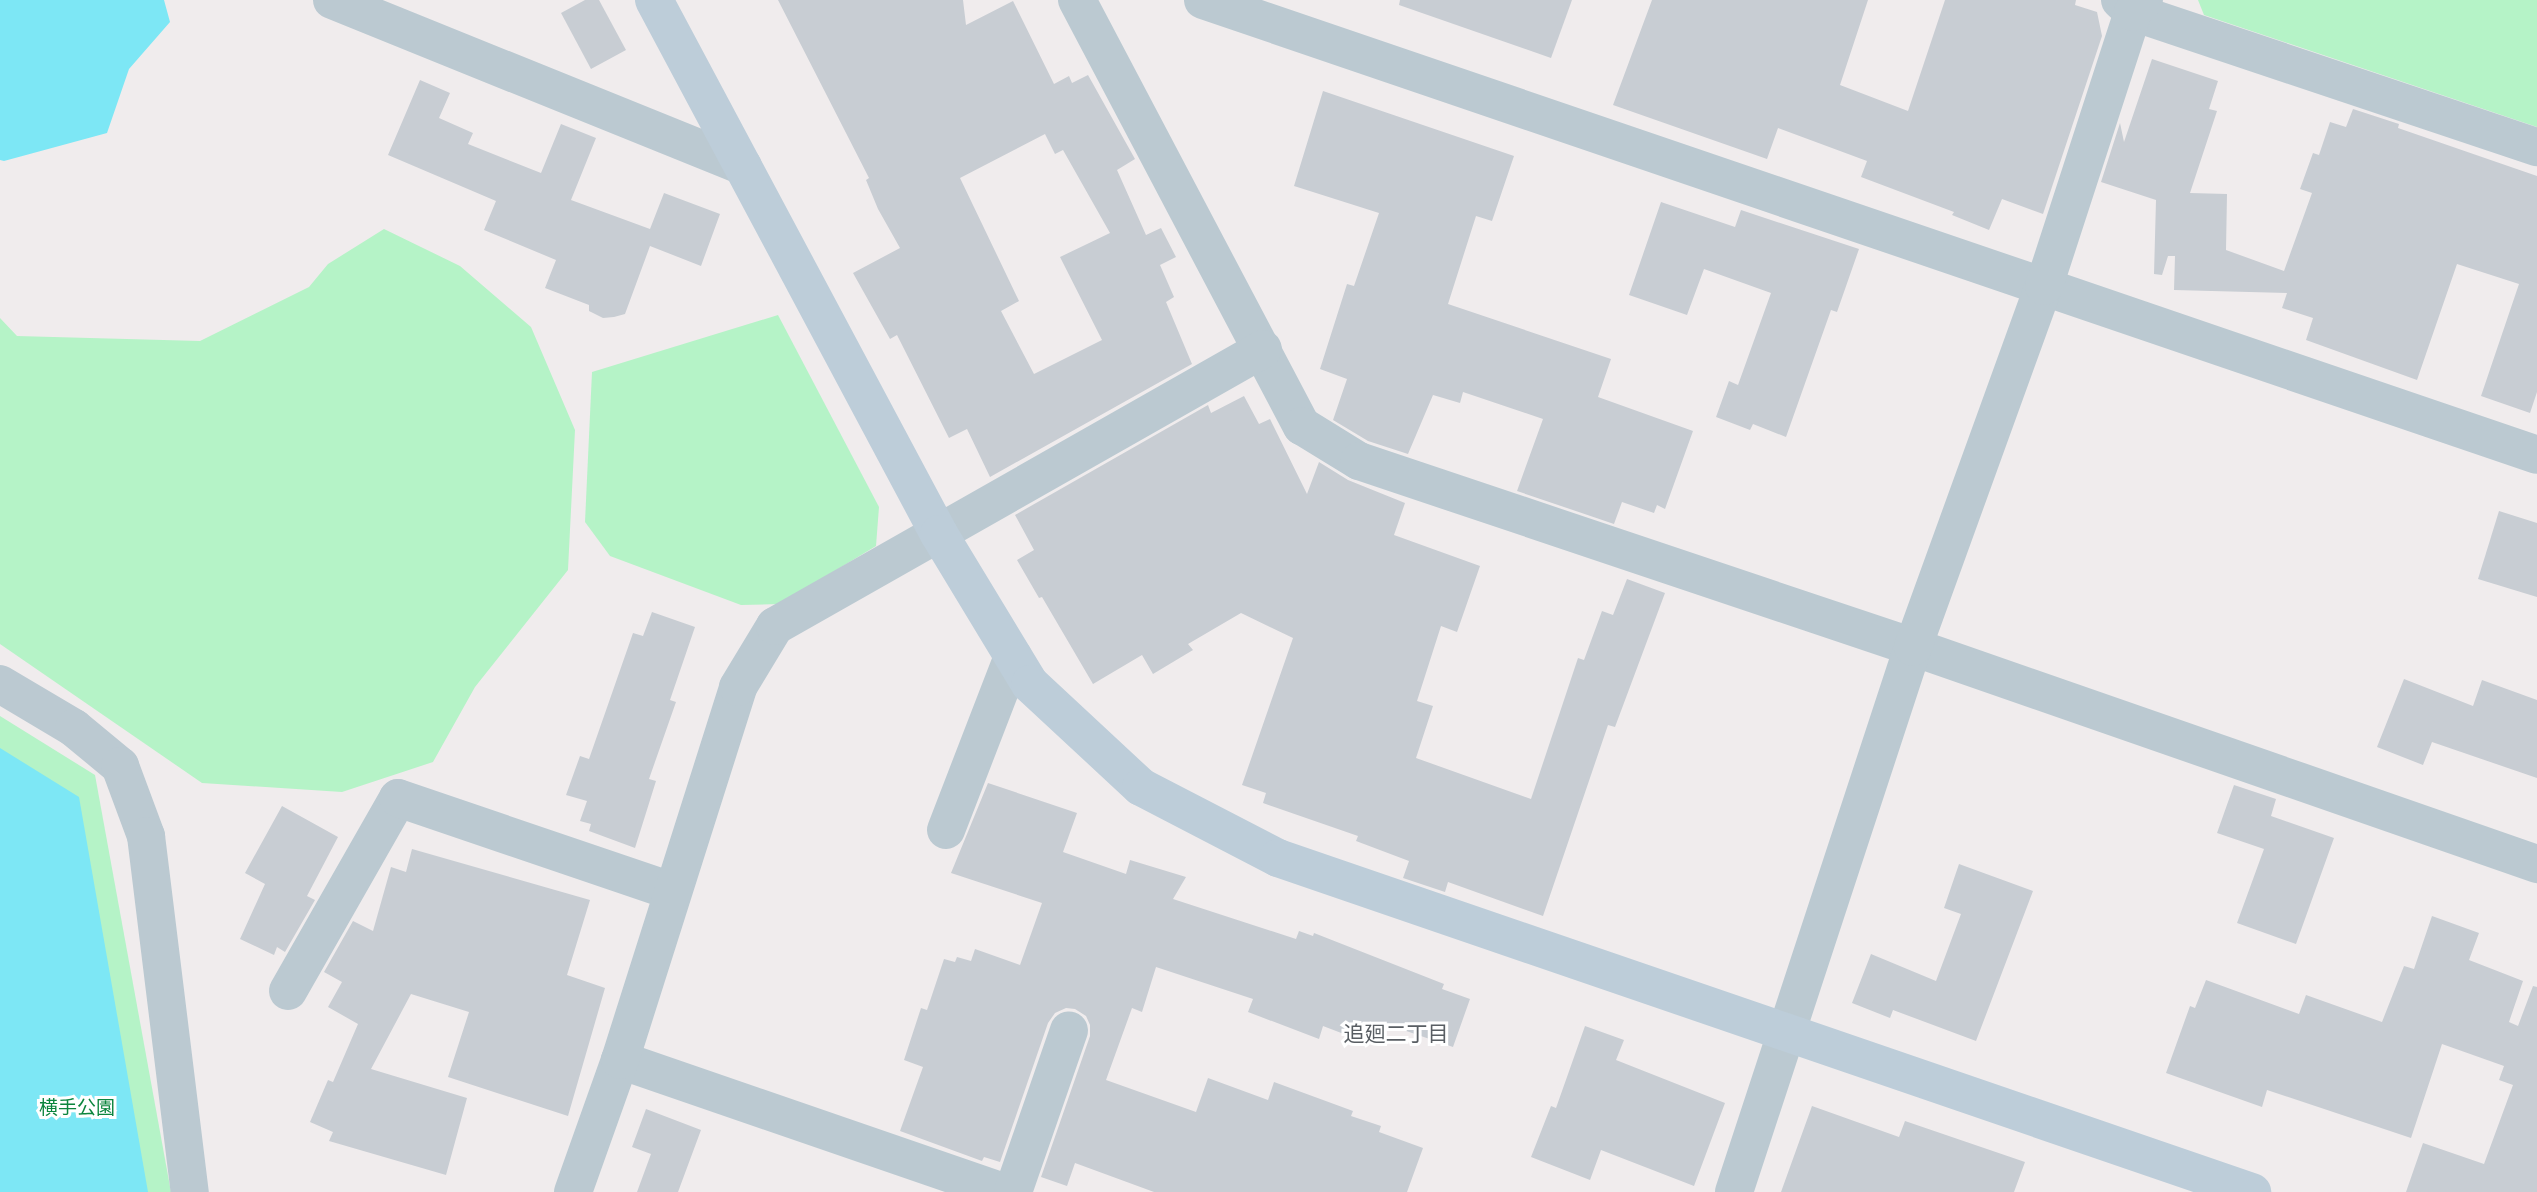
<!DOCTYPE html>
<html>
<head>
<meta charset="utf-8">
<style>
  body { margin:0 }
  #map { position:relative; width:2537px; height:1192px; overflow:hidden; background:#f0eced; font-family:"Nunito Sans","Noto Sans JP",sans-serif }
  div>[style] { position:absolute }
  .green>* { inset:0; background:#b5f3c7 }
  .water>* { inset:0; background:#7de7f5 }
  .building>* { inset:0; background:#c8cdd3 }
  .street>* { height:38px; margin:-19px; padding:0 19px; transform-origin:19px; border-radius:19px; background:#bbc9d1 }
  .secondary>* { height:38px; margin:-19px; padding:0 19px; transform-origin:19px; border-radius:19px; background:#bdcdd9 }
  span { translate:-50% -50%; white-space:nowrap; text-align:center; line-height:1.15; -webkit-text-stroke:6px #fff; paint-order:stroke }
  .park-label { font-size:19px; color:#0c853e }
  .neighbourhood-label { font-size:21px; color:#595e63 }
</style>
</head>
<body>
<div id="map">
  <div class="green">
    <i style="clip-path:polygon(2198px 0,2537px 0,2537px 127px,2204px 15px)"></i>
    <i style="clip-path:polygon(384px 229px,460px 266px,531px 327px,575px 430px,568px 570px,475px 687px,433px 762px,342px 792px,202px 783px,0 644px,0 318px,17px 336px,200px 341px,309px 287px,328px 264px)"></i>
    <i style="clip-path:polygon(778px 315px,879px 507px,876px 546px,780px 604px,741px 605px,610px 556px,585px 522px,592px 372px)"></i>
    <i style="clip-path:polygon(0 716px,95px 775px,171px 1192px,0 1192px)"></i>
  </div>
  <div class="water">
    <i style="clip-path:polygon(0 0,164px 0,170px 22px,129px 69px,107px 133px,4px 161px,0 160px)"></i>
    <i style="clip-path:polygon(0 748px,79px 797px,148px 1192px,0 1192px)"></i>
  </div>
  <div class="building">
    <i style="clip-path:polygon(585px 0,599px 0,626px 50px,591px 69px,561px 13px)"></i>
    <i style="clip-path:polygon(evenodd,778px 0,963px 0,966px 25px,1013px 1px,1054px 84px,1069px 76px,1072px 83px,1088px 75px,1135px 159px,1117px 170px,1146px 235px,1161px 228px,1176px 257px,1160px 265px,1174px 297px,1166px 302px,1192px 364px,990px 477px,967px 429px,949px 438px,897px 335px,890px 339px,853px 273px,900px 248px,878px 209px,866px 180px,869px 178px,778px 0,1045px 134px,1055px 154px,1063px 150px,1110px 233px,1060px 257px,1102px 340px,1034px 374px,1001px 311px,1019px 301px,960px 178px,1045px 134px)"></i>
    <i style="clip-path:polygon(1400px 0,1572px 0,1551px 58px,1399px 5px)"></i>
    <i style="clip-path:polygon(1652px 0,1868px 0,1840px 85px,1908px 111px,1945px 0,2076px 0,2075px 5px,2097px 12px,2102px 36px,2043px 214px,2002px 199px,1989px 230px,1952px 215px,1954px 212px,1861px 177px,1867px 161px,1778px 128px,1767px 159px,1613px 105px)"></i>
    <i style="clip-path:polygon(2152px 59px,2218px 81px,2209px 109px,2217px 111px,2190px 193px,2227px 194px,2226px 250px,2284px 271px,2312px 193px,2300px 189px,2313px 153px,2319px 155px,2330px 122px,2346px 127px,2353px 109px,2399px 124px,2398px 128px,2537px 176px,2537px 392px,2530px 413px,2481px 396px,2519px 284px,2457px 264px,2417px 380px,2306px 340px,2313px 318px,2282px 308px,2287px 293px,2174px 290px,2175px 256px,2168px 256px,2162px 275px,2154px 274px,2156px 200px,2101px 182px,2120px 123px,2124px 142px)"></i>
    <i style="clip-path:polygon(420px 80px,450px 93px,439px 118px,473px 133px,468px 144px,541px 173px,561px 124px,596px 138px,571px 200px,650px 229px,664px 193px,720px 214px,701px 266px,650px 246px,625px 314px,614px 317px,603px 318px,589px 311px,589px 305px,545px 288px,556px 260px,484px 230px,496px 201px,388px 155px)"></i>
    <i style="clip-path:polygon(1323px 91px,1514px 156px,1492px 221px,1476px 216px,1448px 304px,1611px 359px,1598px 397px,1693px 431px,1665px 509px,1657px 505px,1654px 513px,1622px 502px,1614px 524px,1517px 491px,1543px 419px,1463px 392px,1460px 403px,1433px 395px,1408px 454px,1368px 441px,1333px 420px,1347px 379px,1320px 369px,1347px 284px,1354px 286px,1379px 213px,1294px 186px)"></i>
    <i style="clip-path:polygon(1661px 202px,1735px 227px,1741px 210px,1859px 249px,1837px 312px,1831px 310px,1786px 437px,1753px 424px,1750px 430px,1716px 417px,1729px 381px,1738px 385px,1771px 293px,1704px 269px,1687px 315px,1629px 295px)"></i>
    <i style="clip-path:polygon(1244px 396px,1259px 424px,1270px 419px,1307px 494px,1319px 462px,1348px 480px,1405px 503px,1394px 535px,1480px 566px,1457px 632px,1441px 626px,1417px 701px,1433px 706px,1416px 758px,1531px 799px,1578px 658px,1584px 660px,1602px 611px,1613px 615px,1627px 579px,1665px 593px,1615px 727px,1608px 725px,1543px 916px,1448px 882px,1445px 892px,1403px 878px,1409px 861px,1356px 841px,1358px 836px,1263px 803px,1266px 793px,1242px 785px,1293px 638px,1241px 613px,1188px 644px,1193px 650px,1153px 674px,1142px 655px,1093px 684px,1042px 597px,1039px 598px,1017px 560px,1034px 550px,1015px 515px,1208px 405px,1211px 413px)"></i>
    <i style="clip-path:polygon(2499px 511px,2537px 523px,2537px 597px,2478px 579px)"></i>
    <i style="clip-path:polygon(652px 612px,695px 627px,670px 700px,676px 702px,649px 779px,656px 781px,635px 848px,589px 831px,591px 824px,580px 821px,587px 801px,566px 795px,580px 756px,589px 759px,633px 633px,643px 636px)"></i>
    <i style="clip-path:polygon(2404px 679px,2473px 706px,2482px 680px,2537px 700px,2537px 778px,2432px 742px,2423px 765px,2377px 747px)"></i>
    <i style="clip-path:polygon(988px 783px,1077px 813px,1063px 852px,1126px 874px,1130px 860px,1186px 877px,1173px 899px,1296px 939px,1299px 931px,1313px 936px,1314px 933px,1444px 984px,1442px 989px,1470px 999px,1453px 1047px,1380px 1022px,1370px 1044px,1323px 1026px,1319px 1039px,1248px 1012px,1253px 999px,1156px 967px,1142px 1012px,1132px 1008px,1106px 1080px,1196px 1112px,1208px 1078px,1268px 1100px,1274px 1082px,1353px 1111px,1351px 1116px,1381px 1126px,1379px 1132px,1423px 1148px,1407px 1192px,1154px 1192px,1075px 1163px,1067px 1186px,1041px 1177px,1090px 1036px,1090px 1025px,1086px 1016px,1075px 1009px,1066px 1008px,1055px 1013px,1048px 1023px,1000px 1162px,984px 1157px,982px 1161px,900px 1131px,923px 1067px,904px 1060px,921px 1008px,927px 1010px,944px 959px,955px 962px,957px 957px,971px 961px,975px 949px,1020px 965px,1042px 903px,951px 873px)"></i>
    <i style="clip-path:polygon(2234px 785px,2276px 799px,2271px 816px,2334px 838px,2296px 944px,2237px 923px,2264px 849px,2217px 833px)"></i>
    <i style="clip-path:polygon(282px 806px,338px 837px,307px 896px,315px 900px,285px 952px,277px 947px,274px 955px,240px 939px,265px 884px,245px 873px)"></i>
    <i style="clip-path:polygon(412px 849px,590px 900px,567px 975px,605px 988px,568px 1116px,448px 1077px,469px 1012px,411px 994px,371px 1069px,467px 1098px,446px 1175px,329px 1141px,333px 1132px,310px 1122px,328px 1080px,333px 1082px,358px 1024px,328px 1007px,342px 982px,324px 972px,353px 921px,373px 931px,391px 867px,406px 872px)"></i>
    <i style="clip-path:polygon(1959px 864px,2033px 891px,1976px 1041px,1893px 1010px,1890px 1018px,1852px 1003px,1871px 954px,1936px 981px,1961px 914px,1944px 908px)"></i>
    <i style="clip-path:polygon(2432px 916px,2479px 933px,2469px 960px,2523px 981px,2509px 1022px,2518px 1026px,2533px 986px,2537px 987px,2537px 1192px,2406px 1192px,2423px 1143px,2484px 1164px,2513px 1085px,2499px 1080px,2504px 1066px,2442px 1044px,2411px 1138px,2267px 1090px,2262px 1107px,2166px 1073px,2190px 1006px,2195px 1008px,2206px 980px,2299px 1014px,2306px 995px,2382px 1022px,2404px 966px,2414px 969px)"></i>
    <i style="clip-path:polygon(1585px 1026px,1624px 1040px,1616px 1060px,1725px 1103px,1694px 1186px,1601px 1150px,1590px 1180px,1531px 1157px,1551px 1106px,1556px 1108px)"></i>
    <i style="clip-path:polygon(1812px 1106px,1899px 1137px,1905px 1121px,2025px 1162px,2014px 1192px,1781px 1192px)"></i>
    <i style="clip-path:polygon(646px 1109px,701px 1130px,678px 1192px,637px 1192px,651px 1154px,632px 1147px)"></i>
  </div>
  <div class="street">
    <i style="left:332px;top:0;width:443px;rotate:22deg"></i>
    <i style="left:1077px;top:0;width:482px;rotate:62.2deg"></i>
    <i style="left:1302px;top:426px;width:67px;rotate:31.6deg"></i>
    <i style="left:1359px;top:461px;width:584px;rotate:18.56deg"></i>
    <i style="left:1913px;top:647px;width:661px;rotate:19.18deg"></i>
    <i style="left:1203px;top:0;width:1409px;rotate:18.83deg"></i>
    <i style="left:2120px;top:0;width:18px;rotate:43deg"></i>
    <i style="left:2133px;top:12px;width:426px;rotate:18.5deg"></i>
    <i style="left:0;top:684px;width:86px;rotate:30.7deg"></i>
    <i style="left:74px;top:728px;width:60px;rotate:39.6deg"></i>
    <i style="left:120px;top:766px;width:75px;rotate:69.6deg"></i>
    <i style="left:146px;top:836px;width:359px;rotate:83deg"></i>
    <i style="left:946px;top:830px;width:186px;rotate:-68.9deg"></i>
    <i style="left:288px;top:991px;width:222px;rotate:-60.3deg"></i>
    <i style="left:398px;top:798px;width:288px;rotate:18.8deg"></i>
    <i style="left:620px;top:1060px;width:406px;rotate:19deg"></i>
    <i style="left:573px;top:1192px;width:140px;rotate:-70.4deg"></i>
    <i style="left:620px;top:1060px;width:391px;rotate:-72.4deg"></i>
    <i style="left:738px;top:687px;width:71px;rotate:-58.8deg"></i>
    <i style="left:775px;top:626px;width:561px;rotate:-29.58deg"></i>
    <i style="left:1013px;top:1192px;width:171px;rotate:-70.9deg"></i>
    <i style="left:1734px;top:1192px;width:574px;rotate:-71.82deg"></i>
    <i style="left:1913px;top:647px;width:384px;rotate:-70.1deg"></i>
    <i style="left:2044px;top:286px;width:288px;rotate:-72deg"></i>
    <i style="left:2133px;top:12px;width:16px;rotate:-47deg"></i>
  </div>
  <div class="secondary">
    <i style="left:654px;top:0;width:605px;rotate:61.91deg"></i>
    <i style="left:939px;top:534px;width:175px;rotate:58.8deg"></i>
    <i style="left:1030px;top:684px;width:151px;rotate:42.9deg"></i>
    <i style="left:1141px;top:787px;width:154px;rotate:27.4deg"></i>
    <i style="left:1278px;top:858px;width:1030px;rotate:18.93deg"></i>
  </div>
  <div class="park-label">
    <span style="left:77px;top:1109px">横手公園</span>
  </div>
  <div class="neighbourhood-label">
    <span style="left:1396px;top:1034px">追廻二丁目</span>
  </div>
</div>
</body>
</html>
